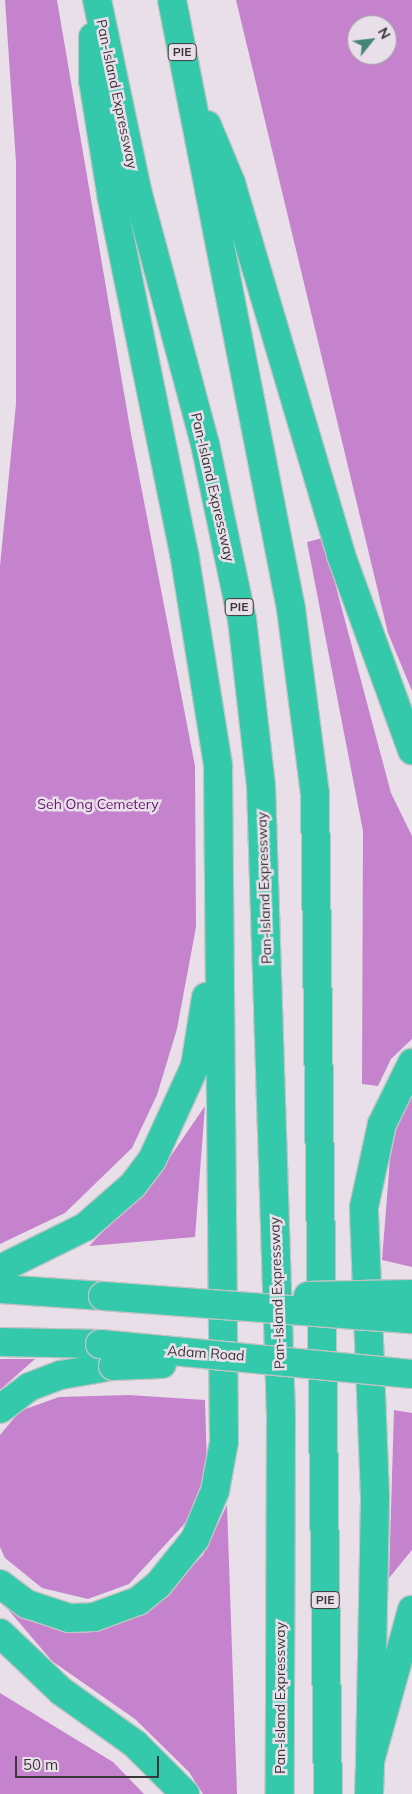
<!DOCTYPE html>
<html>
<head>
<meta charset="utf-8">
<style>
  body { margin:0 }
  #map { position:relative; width:412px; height:1794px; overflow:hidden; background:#e8dfe9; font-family:Mulish,sans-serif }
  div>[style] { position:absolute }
  .forest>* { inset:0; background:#c583cd }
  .roads { filter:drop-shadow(1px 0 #c4c3c4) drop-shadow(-1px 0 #c4c3c4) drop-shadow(0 1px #c4c3c4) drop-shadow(0 -1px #c4c3c4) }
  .highway>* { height:28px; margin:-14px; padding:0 14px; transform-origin:14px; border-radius:14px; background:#34c9ab }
  .bridges { filter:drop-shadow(1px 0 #c4c3c4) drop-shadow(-1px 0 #c4c3c4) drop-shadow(0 1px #c4c3c4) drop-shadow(0 -1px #c4c3c4) }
  .highway-bridge>* { height:28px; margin:-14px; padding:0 14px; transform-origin:14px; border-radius:14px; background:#34c9ab }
  span { translate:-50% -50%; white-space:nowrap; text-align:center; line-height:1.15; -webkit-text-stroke:5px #e8dfe9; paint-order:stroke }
  .shield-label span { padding:1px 4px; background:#e8dfe9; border:1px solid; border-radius:4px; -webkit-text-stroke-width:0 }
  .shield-label { font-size:12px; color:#3a363a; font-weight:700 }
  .street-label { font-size:14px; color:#3a363a }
  .park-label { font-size:14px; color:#671672 }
  .north { position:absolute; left:347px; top:15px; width:50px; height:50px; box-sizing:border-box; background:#e8dfe9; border:1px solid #a29ba3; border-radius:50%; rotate:61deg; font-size:14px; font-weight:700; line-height:20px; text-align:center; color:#3a363a }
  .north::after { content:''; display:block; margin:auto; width:18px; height:22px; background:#448576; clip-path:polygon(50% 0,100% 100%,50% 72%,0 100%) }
  .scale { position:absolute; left:15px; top:1756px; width:144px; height:22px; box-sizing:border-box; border:2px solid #3a363a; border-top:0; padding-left:6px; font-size:15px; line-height:18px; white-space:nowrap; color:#3a363a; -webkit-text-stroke:4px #e8dfe9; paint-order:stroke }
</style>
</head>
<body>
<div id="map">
  <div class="forest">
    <i style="clip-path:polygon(5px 0,57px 0,131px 434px,195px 766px,196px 927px,177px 1029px,157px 1095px,132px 1148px,65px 1213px,0 1244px,0 566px,16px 404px,16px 162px)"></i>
    <i style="clip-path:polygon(evenodd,236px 0,412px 0,412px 691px,388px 633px,236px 0,357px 25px,387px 25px,387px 55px,357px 55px,357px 25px)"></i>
    <i style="clip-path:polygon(323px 538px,391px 793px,412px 836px,412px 1039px,391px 1059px,378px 1086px,362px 1084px,363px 831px,307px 542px)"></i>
    <i style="clip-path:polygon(412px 1091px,412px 1267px,382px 1260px,390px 1159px,398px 1122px)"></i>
    <i style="clip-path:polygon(205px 1106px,195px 1237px,89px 1246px,157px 1176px)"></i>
    <i style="clip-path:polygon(0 1359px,35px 1359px,0 1390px)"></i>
    <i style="clip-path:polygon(129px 1395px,205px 1400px,207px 1468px,188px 1520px,129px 1584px,88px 1599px,42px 1588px,5px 1558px,0 1547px,0 1435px,20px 1411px,59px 1397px)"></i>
    <i style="clip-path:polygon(394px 1410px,412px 1413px,412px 1550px,389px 1578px)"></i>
    <i style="clip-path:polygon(227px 1505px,237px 1794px,203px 1794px,189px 1772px,135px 1719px,52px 1661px,0 1600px,91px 1628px,126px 1621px,164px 1595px,203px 1555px)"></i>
    <i style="clip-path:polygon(0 1693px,113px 1762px,144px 1794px,0 1794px)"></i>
  </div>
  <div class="roads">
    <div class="highway">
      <i style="left:97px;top:0;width:198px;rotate:78.1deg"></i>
      <i style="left:138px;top:194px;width:259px;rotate:75deg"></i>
      <i style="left:205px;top:444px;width:179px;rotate:78.1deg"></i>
      <i style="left:242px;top:619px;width:168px;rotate:83.5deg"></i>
      <i style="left:261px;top:786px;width:629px;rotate:88.18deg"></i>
      <i style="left:281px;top:1415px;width:379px;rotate:90.2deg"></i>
      <i style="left:172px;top:0;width:621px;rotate:78.94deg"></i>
      <i style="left:291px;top:609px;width:186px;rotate:82.6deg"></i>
      <i style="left:315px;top:793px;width:1001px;rotate:89.26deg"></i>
      <i style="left:207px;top:125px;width:63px;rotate:67.5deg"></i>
      <i style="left:231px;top:183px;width:388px;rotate:73.5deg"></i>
      <i style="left:341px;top:555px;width:208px;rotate:70deg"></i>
      <i style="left:0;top:1269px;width:95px;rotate:-26.3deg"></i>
      <i style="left:85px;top:1227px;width:64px;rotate:-41.2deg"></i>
      <i style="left:133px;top:1185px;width:31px;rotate:-53deg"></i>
      <i style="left:152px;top:1160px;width:103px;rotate:-65.4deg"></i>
      <i style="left:195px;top:1066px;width:70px;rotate:-80.9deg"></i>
      <i style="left:0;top:1289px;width:103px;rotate:3.9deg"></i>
      <i style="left:0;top:1342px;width:100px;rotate:1.1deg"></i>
      <i style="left:0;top:1409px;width:36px;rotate:-37deg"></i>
      <i style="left:29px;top:1387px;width:34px;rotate:-21deg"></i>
      <i style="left:61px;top:1375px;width:53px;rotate:-9.8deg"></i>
      <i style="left:0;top:1584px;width:34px;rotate:37deg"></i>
      <i style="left:27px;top:1604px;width:44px;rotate:18.4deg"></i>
      <i style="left:69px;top:1618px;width:25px;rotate:-2deg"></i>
      <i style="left:94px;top:1617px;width:47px;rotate:-20deg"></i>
      <i style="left:138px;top:1601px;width:26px;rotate:-39deg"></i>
      <i style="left:158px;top:1585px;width:59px;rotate:-51.2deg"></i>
      <i style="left:195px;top:1539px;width:52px;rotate:-67.4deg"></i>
      <i style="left:215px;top:1491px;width:50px;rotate:-79.6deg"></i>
      <i style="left:224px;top:1442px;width:677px;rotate:-90.51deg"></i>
      <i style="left:218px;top:765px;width:210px;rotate:-99.1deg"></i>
      <i style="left:185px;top:558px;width:366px;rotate:-101.5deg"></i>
      <i style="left:112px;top:199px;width:120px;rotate:-99.1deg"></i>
      <i style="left:93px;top:81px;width:44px;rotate:-90deg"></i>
      <i style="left:0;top:1633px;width:84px;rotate:43.6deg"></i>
      <i style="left:61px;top:1691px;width:91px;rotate:35.6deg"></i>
      <i style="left:135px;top:1744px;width:71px;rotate:45deg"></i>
      <i style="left:370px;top:1761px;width:264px;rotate:-88.9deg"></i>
      <i style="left:375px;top:1497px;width:290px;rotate:-92.2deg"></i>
      <i style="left:364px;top:1207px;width:85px;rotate:-77.8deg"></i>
      <i style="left:382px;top:1124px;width:68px;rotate:-63.8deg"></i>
      <i style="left:369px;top:1794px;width:33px;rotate:-88deg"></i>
      <i style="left:370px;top:1761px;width:157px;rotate:-74.5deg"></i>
    </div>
  </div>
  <div class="bridges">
    <div class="highway-bridge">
      <i style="left:103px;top:1296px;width:310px;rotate:4.3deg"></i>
      <i style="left:308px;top:1296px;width:104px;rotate:-1.1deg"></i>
      <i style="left:100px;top:1344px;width:313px;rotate:5.5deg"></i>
      <i style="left:113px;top:1366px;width:49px;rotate:-2.3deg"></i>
    </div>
  </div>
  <div class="shield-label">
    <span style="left:182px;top:52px">PIE</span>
    <span style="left:239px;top:607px">PIE</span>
    <span style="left:325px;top:1600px">PIE</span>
  </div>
  <div class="street-label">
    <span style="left:117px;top:94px;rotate:78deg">Pan-Island Expressway</span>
    <span style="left:213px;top:487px;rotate:77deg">Pan-Island Expressway</span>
    <span style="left:264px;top:888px;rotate:-92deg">Pan-Island Expressway</span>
    <span style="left:277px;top:1293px;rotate:-92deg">Pan-Island Expressway</span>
    <span style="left:206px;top:1353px;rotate:4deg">Adam Road</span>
    <span style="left:280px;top:1698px;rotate:-90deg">Pan-Island Expressway</span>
  </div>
  <div class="park-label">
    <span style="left:98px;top:804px">Seh Ong Cemetery</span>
  </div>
  <div class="north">N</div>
  <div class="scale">50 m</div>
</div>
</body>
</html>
